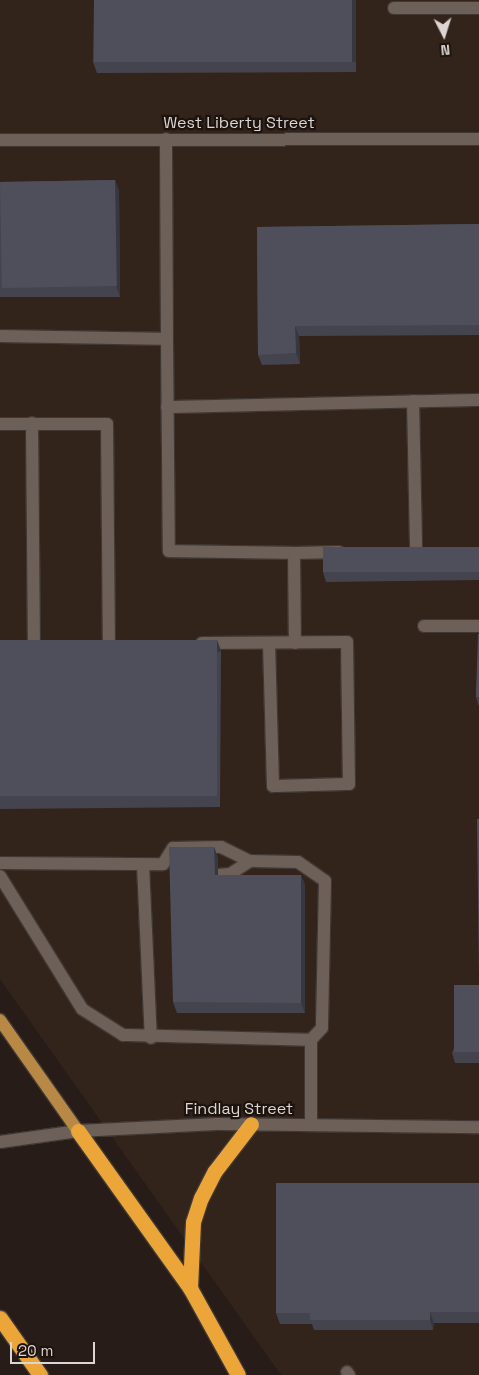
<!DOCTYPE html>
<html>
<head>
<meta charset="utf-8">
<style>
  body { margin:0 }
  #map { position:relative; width:479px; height:1375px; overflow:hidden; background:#271c17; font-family:"Space Grotesk",sans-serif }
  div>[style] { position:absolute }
  .built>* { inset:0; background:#33241b }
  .roads { filter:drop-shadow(1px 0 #403834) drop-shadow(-1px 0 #403834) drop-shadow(0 1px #403834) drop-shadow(0 -1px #403834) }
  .service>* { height:12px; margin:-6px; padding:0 6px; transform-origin:6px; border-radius:6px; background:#6c6059 }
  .tertiary>* { height:12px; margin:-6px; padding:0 6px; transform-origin:6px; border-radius:6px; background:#6c6059 }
  .secondary>* { height:12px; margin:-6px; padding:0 6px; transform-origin:6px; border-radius:6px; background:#6c6059 }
  .primary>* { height:12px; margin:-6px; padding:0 6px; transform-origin:6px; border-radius:6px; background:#b88945 }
  .motorway>* { height:15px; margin:-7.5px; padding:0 7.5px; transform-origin:7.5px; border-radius:7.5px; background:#eba538 }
  .wall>* { inset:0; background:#44444e }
  .shaded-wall>* { inset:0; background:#373740; transform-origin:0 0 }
  .building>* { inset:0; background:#4f4f5b; transform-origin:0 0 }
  span { translate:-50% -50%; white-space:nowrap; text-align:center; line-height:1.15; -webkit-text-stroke:4.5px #1d130e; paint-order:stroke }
  .street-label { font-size:16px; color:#dcd5d1 }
  .north { position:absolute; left:419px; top:10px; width:50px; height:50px; -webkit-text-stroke:4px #1d130e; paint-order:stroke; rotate:175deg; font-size:14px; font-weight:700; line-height:20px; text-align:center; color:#dcd5d1 }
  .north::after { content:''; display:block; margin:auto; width:18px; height:22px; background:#dcd5d1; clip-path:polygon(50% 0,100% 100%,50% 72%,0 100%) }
  .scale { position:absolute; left:10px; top:1342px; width:85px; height:22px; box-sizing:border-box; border:2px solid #dcd5d1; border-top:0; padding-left:6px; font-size:15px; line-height:18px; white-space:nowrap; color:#dcd5d1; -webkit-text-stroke:4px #1d130e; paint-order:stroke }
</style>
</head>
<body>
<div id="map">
  <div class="built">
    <i style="clip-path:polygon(0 0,479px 0,479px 1375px,281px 1375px,0 979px)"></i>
  </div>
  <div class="roads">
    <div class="service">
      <i style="left:394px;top:8px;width:85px"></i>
      <i style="left:0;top:336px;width:167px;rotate:1deg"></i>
      <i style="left:167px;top:339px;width:200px;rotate:-90.3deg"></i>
      <i style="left:167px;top:339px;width:212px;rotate:89.5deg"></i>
      <i style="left:169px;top:551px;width:125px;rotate:0.9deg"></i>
      <i style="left:294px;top:553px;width:90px;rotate:89.4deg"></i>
      <i style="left:413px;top:401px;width:148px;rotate:88.8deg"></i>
      <i style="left:167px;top:407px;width:312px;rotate:-1.3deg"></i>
      <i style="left:32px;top:423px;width:221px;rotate:89.5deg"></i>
      <i style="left:0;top:424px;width:107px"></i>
      <i style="left:107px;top:424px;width:219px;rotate:89.5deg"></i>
      <i style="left:294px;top:553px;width:45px;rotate:-1.3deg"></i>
      <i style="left:424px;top:626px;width:55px"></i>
      <i style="left:202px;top:643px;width:145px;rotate:-0.4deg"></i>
      <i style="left:347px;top:642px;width:142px;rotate:89.2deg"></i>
      <i style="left:349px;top:784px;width:76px;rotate:178.5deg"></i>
      <i style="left:273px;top:786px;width:143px;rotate:-91.6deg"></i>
      <i style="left:0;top:863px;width:163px;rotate:0.4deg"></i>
      <i style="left:163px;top:864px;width:19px;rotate:-58deg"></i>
      <i style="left:173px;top:848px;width:48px;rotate:-1.2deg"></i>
      <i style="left:221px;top:847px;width:32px;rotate:26deg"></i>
      <i style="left:250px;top:861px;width:48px;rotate:1.2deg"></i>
      <i style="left:298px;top:862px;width:33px;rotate:35deg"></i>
      <i style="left:325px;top:881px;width:147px;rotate:91.2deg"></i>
      <i style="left:322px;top:1028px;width:16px;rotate:133deg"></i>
      <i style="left:143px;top:865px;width:173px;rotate:87.4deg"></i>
      <i style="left:218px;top:875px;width:12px;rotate:-5deg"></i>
      <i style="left:230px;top:874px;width:24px;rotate:-33deg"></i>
      <i style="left:0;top:876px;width:156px;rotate:58.3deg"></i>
      <i style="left:82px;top:1009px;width:49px;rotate:32.4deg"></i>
      <i style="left:123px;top:1035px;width:188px;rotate:1.5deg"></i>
      <i style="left:311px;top:1040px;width:85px;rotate:90deg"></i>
      <i style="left:347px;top:1372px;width:4px;rotate:56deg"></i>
    </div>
    <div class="tertiary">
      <i style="left:0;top:1142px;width:79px;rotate:-8deg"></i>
      <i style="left:78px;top:1131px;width:139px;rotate:-2.9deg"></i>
      <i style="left:217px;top:1124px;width:262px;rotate:0.7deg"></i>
    </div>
    <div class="secondary">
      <i style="left:0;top:140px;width:479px;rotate:-0.1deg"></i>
    </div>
    <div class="primary">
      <i style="left:0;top:1020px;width:136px;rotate:54.9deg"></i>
    </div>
    <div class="motorway">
      <i style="left:78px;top:1131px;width:193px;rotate:54.5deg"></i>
      <i style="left:190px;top:1288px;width:99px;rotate:61.1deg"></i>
      <i style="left:190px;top:1288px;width:66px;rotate:-87.4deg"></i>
      <i style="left:193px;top:1222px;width:25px;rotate:-72deg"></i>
      <i style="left:201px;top:1198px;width:30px;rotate:-63deg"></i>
      <i style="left:215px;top:1171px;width:59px;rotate:-52.5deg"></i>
      <i style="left:0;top:1318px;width:70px;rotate:54.9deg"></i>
    </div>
  </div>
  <div class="wall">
    <i style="clip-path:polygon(94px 0,356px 0,356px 72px,97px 73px,93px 62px)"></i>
    <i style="clip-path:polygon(115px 180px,119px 191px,120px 297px,0 297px,0 182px)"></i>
    <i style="clip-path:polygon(479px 224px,479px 335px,299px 336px,300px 364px,262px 365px,258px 355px,257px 227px)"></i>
    <i style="clip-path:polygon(479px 547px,479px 580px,326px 582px,323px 572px)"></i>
    <i style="clip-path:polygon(479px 634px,479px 707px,476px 697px)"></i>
    <i style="clip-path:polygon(217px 640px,221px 651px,220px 807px,0 809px,0 642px)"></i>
    <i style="clip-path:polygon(214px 847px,218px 858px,218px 875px,301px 875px,305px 885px,305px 1013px,177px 1013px,173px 1002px)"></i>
    <i style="clip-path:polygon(479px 985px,479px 1063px,455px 1063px,452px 1053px)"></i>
    <i style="clip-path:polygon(479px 1183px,479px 1323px,434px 1323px,433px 1330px,314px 1330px,312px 1324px,280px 1324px,276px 1313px)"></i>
  </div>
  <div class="shaded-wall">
    <i style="left:352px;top:0;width:4px;height:62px"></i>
    <i style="clip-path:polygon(115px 180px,119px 191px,120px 297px,116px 286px)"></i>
    <i style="clip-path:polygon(295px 326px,299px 336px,300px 364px,296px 353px)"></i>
    <i style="left:217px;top:640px;width:12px;height:156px;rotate:70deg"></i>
    <i style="clip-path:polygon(214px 847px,218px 858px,218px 885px,215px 875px)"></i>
    <i style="clip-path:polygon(301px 875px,305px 885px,305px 1013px,301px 1003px)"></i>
    <i style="clip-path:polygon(430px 1312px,434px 1323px,433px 1330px,430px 1320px)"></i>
  </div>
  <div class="building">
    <i style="left:94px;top:0;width:258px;height:62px"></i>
    <i style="left:115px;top:180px;width:106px;height:115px;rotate:89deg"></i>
    <i style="clip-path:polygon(479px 224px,479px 325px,295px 326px,296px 353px,258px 355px,257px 227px)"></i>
    <i style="left:323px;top:547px;width:156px;height:25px"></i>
    <i style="clip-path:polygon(478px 634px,479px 634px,479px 697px,476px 697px)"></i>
    <i style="left:217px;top:640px;width:156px;height:217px;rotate:90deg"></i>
    <i style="clip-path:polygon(477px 819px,479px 819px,479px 977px)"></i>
    <i style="clip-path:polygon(169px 847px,214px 847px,215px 875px,301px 875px,301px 1003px,173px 1002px)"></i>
    <i style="left:479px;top:985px;width:67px;height:25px;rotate:90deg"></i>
    <i style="clip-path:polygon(276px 1183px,479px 1183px,479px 1312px,430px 1312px,430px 1320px,310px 1320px,310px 1313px,276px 1313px)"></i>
  </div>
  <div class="street-label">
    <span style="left:239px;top:123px">West Liberty Street</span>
    <span style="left:239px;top:1109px">Findlay Street</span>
  </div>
  <div class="north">N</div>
  <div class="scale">20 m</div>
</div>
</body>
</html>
